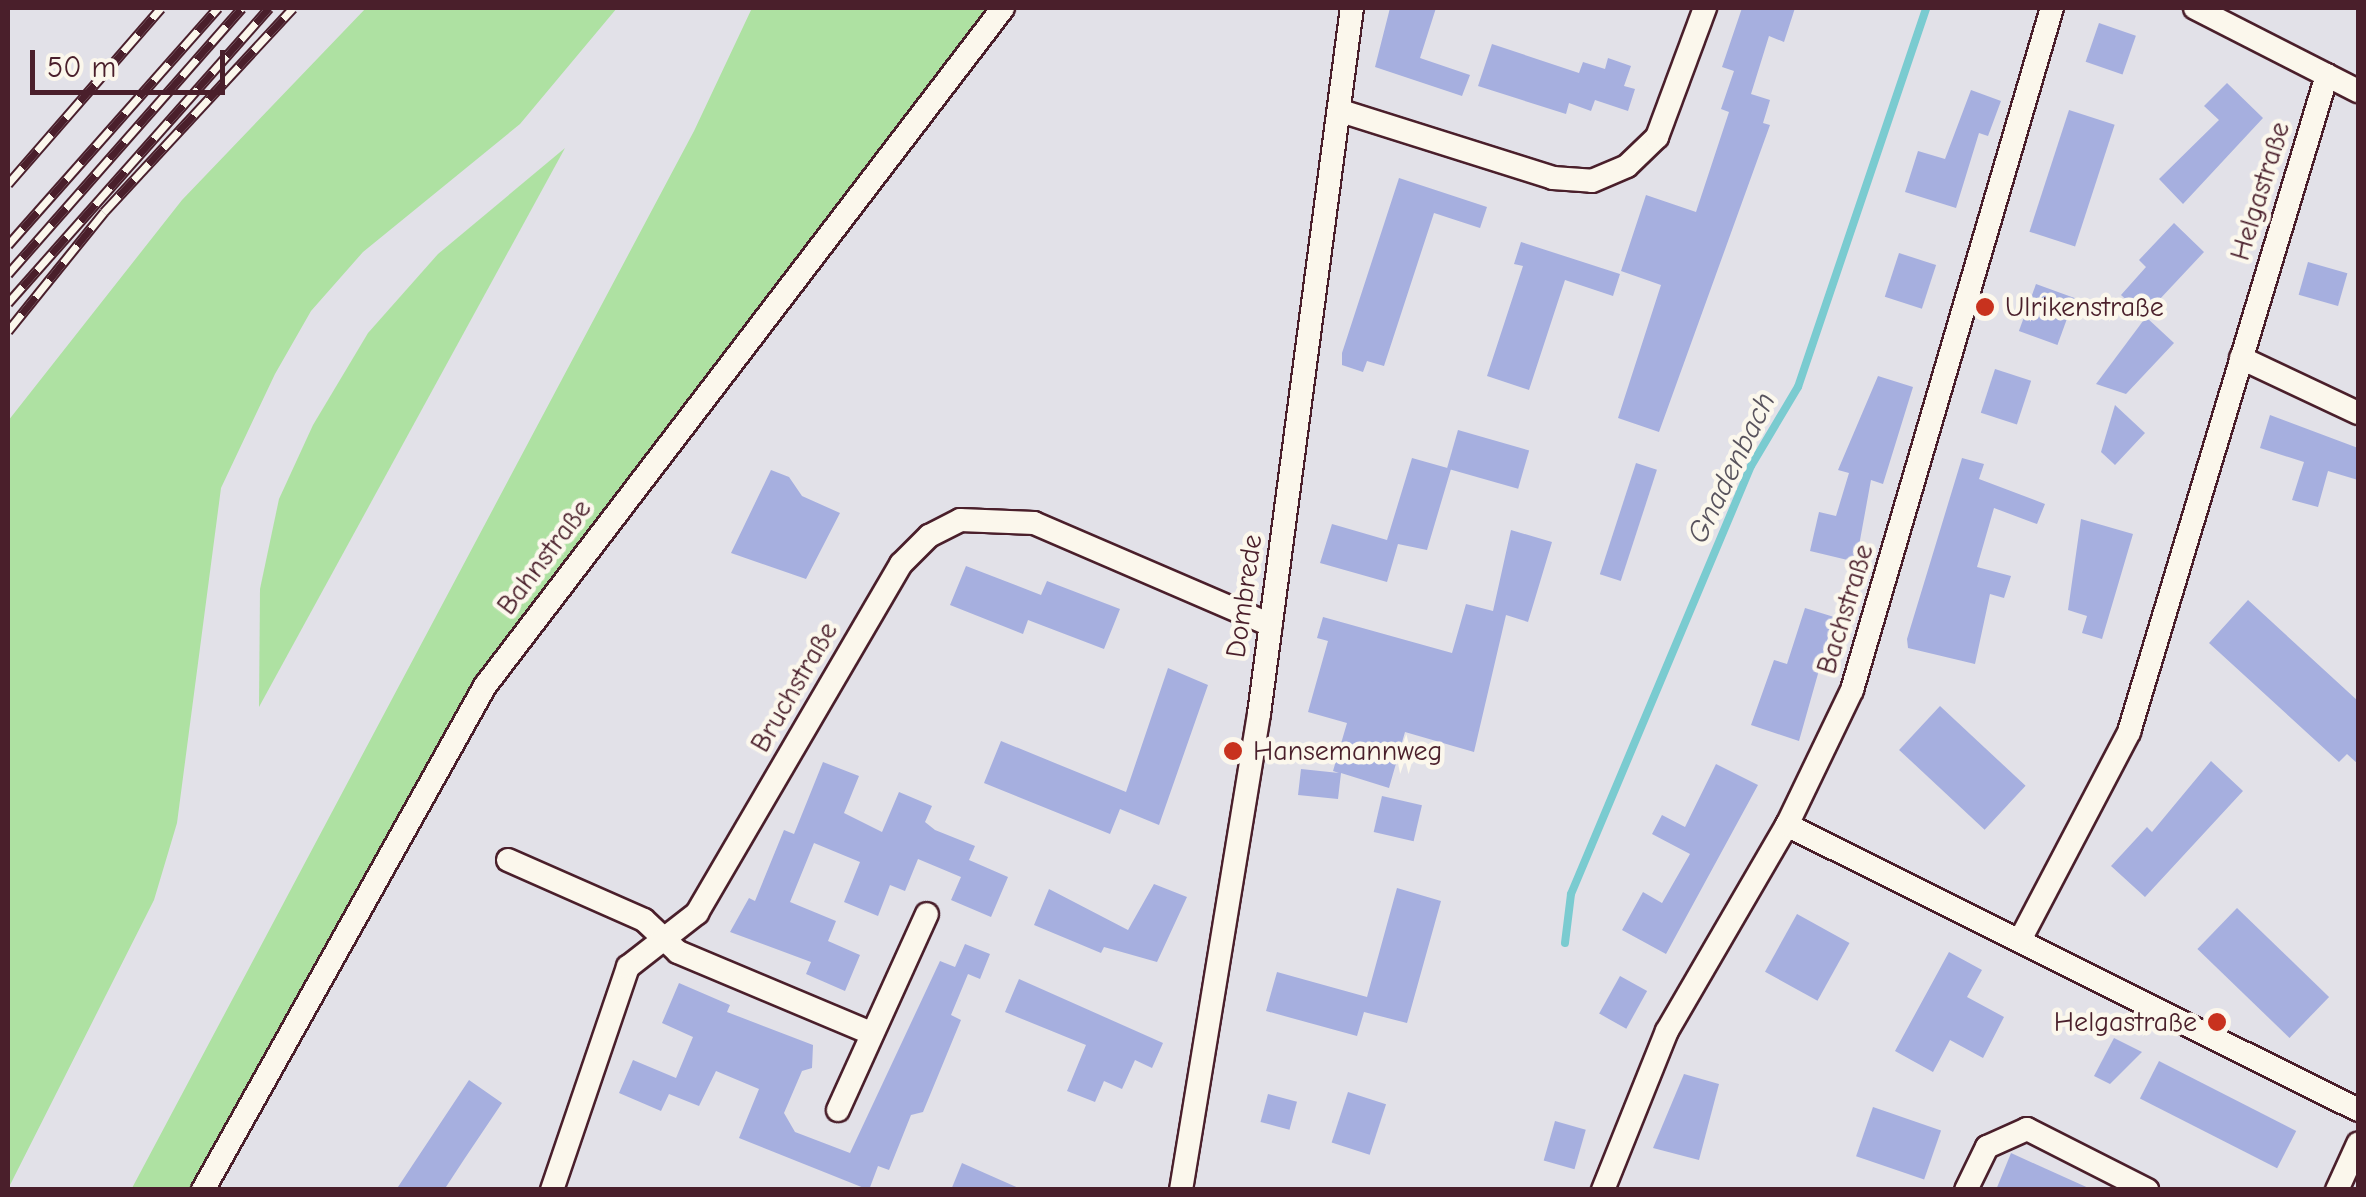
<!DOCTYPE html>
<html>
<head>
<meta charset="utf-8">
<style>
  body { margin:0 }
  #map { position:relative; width:2366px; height:1197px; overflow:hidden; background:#e2e1e8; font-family:"Comic Neue",sans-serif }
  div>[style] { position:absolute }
  .green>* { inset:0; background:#aee1a2 }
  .stream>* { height:8px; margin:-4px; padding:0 4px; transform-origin:4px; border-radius:4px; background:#7acbd0 }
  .building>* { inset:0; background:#a6afdf; transform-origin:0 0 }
  .roads { filter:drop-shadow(2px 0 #4a1f2b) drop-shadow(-2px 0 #4a1f2b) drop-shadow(0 2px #4a1f2b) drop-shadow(0 -2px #4a1f2b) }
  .minor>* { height:22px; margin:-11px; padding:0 11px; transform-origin:11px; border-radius:11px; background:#fbf7ec }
  .rail>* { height:11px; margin-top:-5.5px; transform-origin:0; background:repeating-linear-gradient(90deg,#fbf7ec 0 22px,#4a1f2b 0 44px); box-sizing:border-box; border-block:2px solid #4a1f2b }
  .dots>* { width:28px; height:28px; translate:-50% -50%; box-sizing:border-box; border:5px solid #fbf7ec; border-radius:50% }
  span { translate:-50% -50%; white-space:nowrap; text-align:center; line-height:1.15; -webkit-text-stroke:9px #fbf7ec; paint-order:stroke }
  .street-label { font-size:28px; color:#4a1f2b }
  .poi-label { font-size:28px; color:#4a1f2b }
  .left { translate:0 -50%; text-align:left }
  .right { translate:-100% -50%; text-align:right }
  .water-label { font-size:30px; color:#58535d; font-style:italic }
  .frame { position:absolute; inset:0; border:10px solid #4a1f2b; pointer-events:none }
  .scale { position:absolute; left:30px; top:50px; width:195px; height:45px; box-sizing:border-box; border:5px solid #4a1f2b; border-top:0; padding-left:12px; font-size:30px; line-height:35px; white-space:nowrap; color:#4a1f2b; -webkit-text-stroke:8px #fbf7ec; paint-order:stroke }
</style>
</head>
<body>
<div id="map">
  <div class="green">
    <i style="clip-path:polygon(366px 8px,617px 8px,520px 124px,363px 252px,311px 311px,275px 374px,221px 488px,177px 823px,154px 900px,8px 1189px,8px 421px,182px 200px)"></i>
    <i style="clip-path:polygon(752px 8px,990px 8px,486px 686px,198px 1189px,131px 1190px,694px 131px)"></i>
    <i style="clip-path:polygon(565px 148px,259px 707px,260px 589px,279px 499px,313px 425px,368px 333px,438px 254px)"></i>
  </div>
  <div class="stream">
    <i style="left:1565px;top:943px;width:49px;rotate:-83deg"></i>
    <i style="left:1571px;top:894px;width:464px;rotate:-67.2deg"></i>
    <i style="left:1751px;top:466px;width:92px;rotate:-59.3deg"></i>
    <i style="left:1798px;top:387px;width:400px;rotate:-71.3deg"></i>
  </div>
  <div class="building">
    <i style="clip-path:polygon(1390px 8px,1436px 8px,1420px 58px,1470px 75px,1462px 96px,1375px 67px)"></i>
    <i style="clip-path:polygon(1742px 8px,1795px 8px,1784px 42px,1769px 36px,1751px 94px,1770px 100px,1763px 123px,1770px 125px,1659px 432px,1618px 418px,1661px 285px,1621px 271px,1646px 195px,1696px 212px,1729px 112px,1721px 109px,1734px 71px,1722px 67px)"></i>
    <i style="left:2099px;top:23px;width:39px;height:41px;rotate:19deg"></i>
    <i style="clip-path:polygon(1492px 44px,1579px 73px,1583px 62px,1605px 69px,1608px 58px,1631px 66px,1624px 86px,1635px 89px,1628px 111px,1595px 100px,1591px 111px,1569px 103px,1566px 114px,1478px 86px)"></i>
    <i style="clip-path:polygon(2227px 83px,2263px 118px,2183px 204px,2159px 179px,2219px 120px,2204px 106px)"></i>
    <i style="clip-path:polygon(1971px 90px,2001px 101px,1988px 136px,1979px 133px,1956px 208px,1905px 192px,1918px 151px,1945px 159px)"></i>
    <i style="left:2069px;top:110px;width:48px;height:128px;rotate:18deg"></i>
    <i style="clip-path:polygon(1399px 178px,1487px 207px,1480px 228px,1434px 213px,1384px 366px,1367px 361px,1363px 372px,1342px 365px,1342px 353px)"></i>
    <i style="clip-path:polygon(2174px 223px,2204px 252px,2144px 316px,2121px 295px,2146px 267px,2139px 260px)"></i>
    <i style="clip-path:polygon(1521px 242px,1620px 274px,1613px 296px,1565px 280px,1529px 390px,1487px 376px,1523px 266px,1514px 264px)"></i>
    <i style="left:1899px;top:253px;width:39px;height:46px;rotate:18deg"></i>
    <i style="left:2308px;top:262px;width:41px;height:34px;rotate:16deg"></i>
    <i style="left:2036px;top:284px;width:41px;height:50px;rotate:20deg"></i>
    <i style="clip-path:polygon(2146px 317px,2174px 343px,2126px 394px,2096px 384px)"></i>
    <i style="left:1995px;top:369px;width:38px;height:46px;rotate:18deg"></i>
    <i style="clip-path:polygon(1878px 376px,1913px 387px,1883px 484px,1871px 480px,1856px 562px,1810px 551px,1819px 512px,1836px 516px,1849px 473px,1838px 470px)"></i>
    <i style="clip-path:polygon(2115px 405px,2145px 433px,2115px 465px,2101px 452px)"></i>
    <i style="clip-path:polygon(2270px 415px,2358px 448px,2358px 480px,2328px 471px,2318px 507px,2292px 500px,2304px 462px,2260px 448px)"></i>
    <i style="left:1458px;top:430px;width:74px;height:40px;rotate:16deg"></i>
    <i style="clip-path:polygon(1412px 458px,1451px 469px,1427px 550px,1398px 544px,1387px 582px,1320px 563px,1332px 524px,1387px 540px)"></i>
    <i style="clip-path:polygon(1962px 458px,1984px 464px,1979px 479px,2045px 504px,2037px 524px,1994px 508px,1977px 567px,2011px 576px,2004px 598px,1990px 594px,1975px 664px,1908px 648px,1907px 639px)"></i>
    <i style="left:1636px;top:463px;width:22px;height:117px;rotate:18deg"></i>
    <i style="clip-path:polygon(771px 470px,789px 477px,802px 496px,840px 513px,806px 579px,731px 553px)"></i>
    <i style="clip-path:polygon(2081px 519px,2133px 534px,2102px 639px,2082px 633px,2087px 616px,2068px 610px)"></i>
    <i style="clip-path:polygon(1511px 530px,1552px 542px,1528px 622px,1506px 615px,1474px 752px,1405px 732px,1389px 788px,1341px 773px,1338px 799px,1298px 795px,1301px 769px,1339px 773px,1333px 771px,1347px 723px,1308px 712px,1328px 641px,1317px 638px,1323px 617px,1452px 653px,1466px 604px,1493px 611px)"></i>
    <i style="clip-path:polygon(966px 566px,1041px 595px,1047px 581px,1120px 609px,1104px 649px,1028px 620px,1023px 634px,950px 605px)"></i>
    <i style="clip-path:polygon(2248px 600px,2358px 701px,2358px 764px,2347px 754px,2339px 762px,2209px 643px)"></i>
    <i style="clip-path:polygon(1805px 608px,1834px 617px,1799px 741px,1751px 725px,1774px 660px,1787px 664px)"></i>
    <i style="clip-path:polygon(1168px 668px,1208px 685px,1159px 825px,1120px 809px,1110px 834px,984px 783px,1001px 741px,1126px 792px)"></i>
    <i style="left:1940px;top:706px;width:117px;height:60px;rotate:43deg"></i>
    <i style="clip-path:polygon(2211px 761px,2243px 791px,2145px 897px,2111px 866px,2147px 827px,2152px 832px)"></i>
    <i style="clip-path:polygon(823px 762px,859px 776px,844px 813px,882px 832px,899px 792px,932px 806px,925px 822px,935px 830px,975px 846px,969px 860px,1008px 877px,991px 917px,951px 900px,961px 877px,918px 859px,905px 891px,890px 885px,878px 916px,844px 902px,860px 862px,814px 843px,790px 902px,836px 921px,828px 941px,860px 955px,845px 991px,806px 974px,811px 962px,730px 932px,749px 898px,755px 901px,784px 830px,794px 834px)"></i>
    <i style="clip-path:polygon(1716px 764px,1758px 785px,1666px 954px,1622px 930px,1643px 892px,1662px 903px,1690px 854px,1652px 834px,1662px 815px,1685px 827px)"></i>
    <i style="left:1382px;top:796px;width:41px;height:37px;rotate:13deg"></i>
    <i style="clip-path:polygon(1154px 884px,1187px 897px,1157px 962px,1104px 947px,1101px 953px,1034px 925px,1049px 889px,1128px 930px)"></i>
    <i style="clip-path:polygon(1397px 888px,1441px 901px,1407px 1023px,1364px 1012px,1357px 1036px,1266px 1011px,1277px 972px,1367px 997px)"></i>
    <i style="left:2237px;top:908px;width:128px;height:57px;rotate:44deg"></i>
    <i style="left:1797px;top:914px;width:60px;height:66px;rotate:29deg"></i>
    <i style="clip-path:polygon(965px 944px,990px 954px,980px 979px,968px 974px,951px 1015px,961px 1020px,923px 1112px,911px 1115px,889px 1170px,878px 1166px,869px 1190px,739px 1138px,759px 1089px,716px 1071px,699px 1106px,669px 1094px,661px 1111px,619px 1093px,633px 1060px,676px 1078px,693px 1037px,662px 1023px,679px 983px,730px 1005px,727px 1012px,813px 1045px,812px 1068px,802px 1071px,784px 1113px,795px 1132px,850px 1153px,940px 961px,955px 967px)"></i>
    <i style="clip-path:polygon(1949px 952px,1982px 970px,1967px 997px,2004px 1017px,1983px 1058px,1950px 1040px,1933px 1072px,1895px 1051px)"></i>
    <i style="left:1620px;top:976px;width:31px;height:43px;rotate:29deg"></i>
    <i style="clip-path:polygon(1019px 979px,1163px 1043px,1152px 1068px,1135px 1060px,1122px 1089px,1104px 1081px,1095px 1102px,1067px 1091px,1086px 1045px,1005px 1012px)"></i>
    <i style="clip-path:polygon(2114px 1038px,2142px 1052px,2110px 1084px,2094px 1076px)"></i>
    <i style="left:2159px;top:1061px;width:154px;height:42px;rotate:27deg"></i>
    <i style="clip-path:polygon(1684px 1074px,1719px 1084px,1699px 1160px,1653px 1148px)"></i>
    <i style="clip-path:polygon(469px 1080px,502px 1103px,465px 1158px,444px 1190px,396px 1190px)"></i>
    <i style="left:1348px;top:1092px;width:40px;height:53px;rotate:18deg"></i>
    <i style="left:1268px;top:1094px;width:30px;height:29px;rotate:15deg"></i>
    <i style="left:1873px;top:1107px;width:72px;height:52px;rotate:19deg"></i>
    <i style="left:1555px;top:1121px;width:32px;height:41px;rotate:16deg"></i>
    <i style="clip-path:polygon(2011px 1153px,2093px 1190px,1996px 1190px)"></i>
    <i style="clip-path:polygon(962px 1163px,1023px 1190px,951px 1190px)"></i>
  </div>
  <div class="roads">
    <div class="minor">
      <i style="left:2195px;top:8px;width:183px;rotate:27deg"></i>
      <i style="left:1341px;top:111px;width:222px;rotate:17.5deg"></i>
      <i style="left:1553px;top:178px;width:39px;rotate:4deg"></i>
      <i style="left:1592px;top:181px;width:38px;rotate:-23deg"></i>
      <i style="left:1627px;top:166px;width:42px;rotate:-44deg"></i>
      <i style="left:1657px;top:137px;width:138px;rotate:-69.6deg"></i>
      <i style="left:2241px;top:358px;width:129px;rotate:25.2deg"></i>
      <i style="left:1787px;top:825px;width:638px;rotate:26.52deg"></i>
      <i style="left:508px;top:860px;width:149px;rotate:23.8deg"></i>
      <i style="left:644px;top:920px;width:47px;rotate:43.3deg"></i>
      <i style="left:678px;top:952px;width:209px;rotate:22.8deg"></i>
      <i style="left:2020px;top:940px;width:235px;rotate:-62.3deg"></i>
      <i style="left:2129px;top:732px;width:686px;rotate:-73.23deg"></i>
      <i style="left:838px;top:1110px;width:215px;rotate:-65.6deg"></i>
      <i style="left:203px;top:1190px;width:578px;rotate:-60.77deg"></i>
      <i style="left:485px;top:686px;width:853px;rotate:-52.62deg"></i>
      <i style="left:552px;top:1190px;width:236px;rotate:-71.2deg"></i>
      <i style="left:628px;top:967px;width:88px;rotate:-38deg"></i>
      <i style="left:697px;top:913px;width:404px;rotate:-59.7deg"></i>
      <i style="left:901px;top:564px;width:40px;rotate:-45deg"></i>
      <i style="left:929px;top:536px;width:35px;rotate:-27deg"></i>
      <i style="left:960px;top:520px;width:74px;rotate:2.3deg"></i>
      <i style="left:1034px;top:523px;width:258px;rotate:23.3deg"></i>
      <i style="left:1181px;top:1190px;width:482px;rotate:-80.7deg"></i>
      <i style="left:1259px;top:714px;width:712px;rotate:-82.5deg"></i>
      <i style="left:1603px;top:1190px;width:171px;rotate:-68.1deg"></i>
      <i style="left:1667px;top:1031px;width:238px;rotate:-59.8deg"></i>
      <i style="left:1787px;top:825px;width:150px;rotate:-64.3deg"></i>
      <i style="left:1852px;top:690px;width:711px;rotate:-73.66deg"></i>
      <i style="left:1966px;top:1190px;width:48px;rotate:-64deg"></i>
      <i style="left:1987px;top:1147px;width:44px;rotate:-24.2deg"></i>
      <i style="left:2027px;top:1129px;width:135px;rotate:26.9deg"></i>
      <i style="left:2337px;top:1190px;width:51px;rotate:-65.5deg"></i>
    </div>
  </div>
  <div class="rail">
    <i style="left:8px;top:184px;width:233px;rotate:-49deg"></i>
    <i style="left:8px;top:245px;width:317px;rotate:-48.5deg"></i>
    <i style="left:8px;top:274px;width:354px;rotate:-48.7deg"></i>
    <i style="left:8px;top:303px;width:394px;rotate:-48.5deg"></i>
    <i style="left:8px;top:331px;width:153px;rotate:-51.1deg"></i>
    <i style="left:104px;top:212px;width:278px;rotate:-47.2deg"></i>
  </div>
  <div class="dots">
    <i style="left:1985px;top:307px;background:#c8321e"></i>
    <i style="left:1233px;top:751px;background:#c8321e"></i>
    <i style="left:2217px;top:1022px;background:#c8321e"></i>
  </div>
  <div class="street-label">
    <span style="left:2260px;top:191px;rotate:-73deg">Helgastraße</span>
    <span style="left:544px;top:557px;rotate:-53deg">Bahnstraße</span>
    <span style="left:1244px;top:596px;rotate:-82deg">Dombrede</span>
    <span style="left:1845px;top:609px;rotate:-73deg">Bachstraße</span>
    <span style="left:794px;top:687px;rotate:-60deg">Bruchstraße</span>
  </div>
  <div class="poi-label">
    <span class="left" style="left:2005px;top:307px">Ulrikenstraße</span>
    <span class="left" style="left:1253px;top:751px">Hansemannweg</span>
    <span class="right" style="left:2197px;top:1022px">Helgastraße</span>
  </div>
  <div class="water-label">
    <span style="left:1732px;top:468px;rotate:-64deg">Gnadenbach</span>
  </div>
  <div class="frame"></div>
  <div class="scale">50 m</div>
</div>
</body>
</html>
